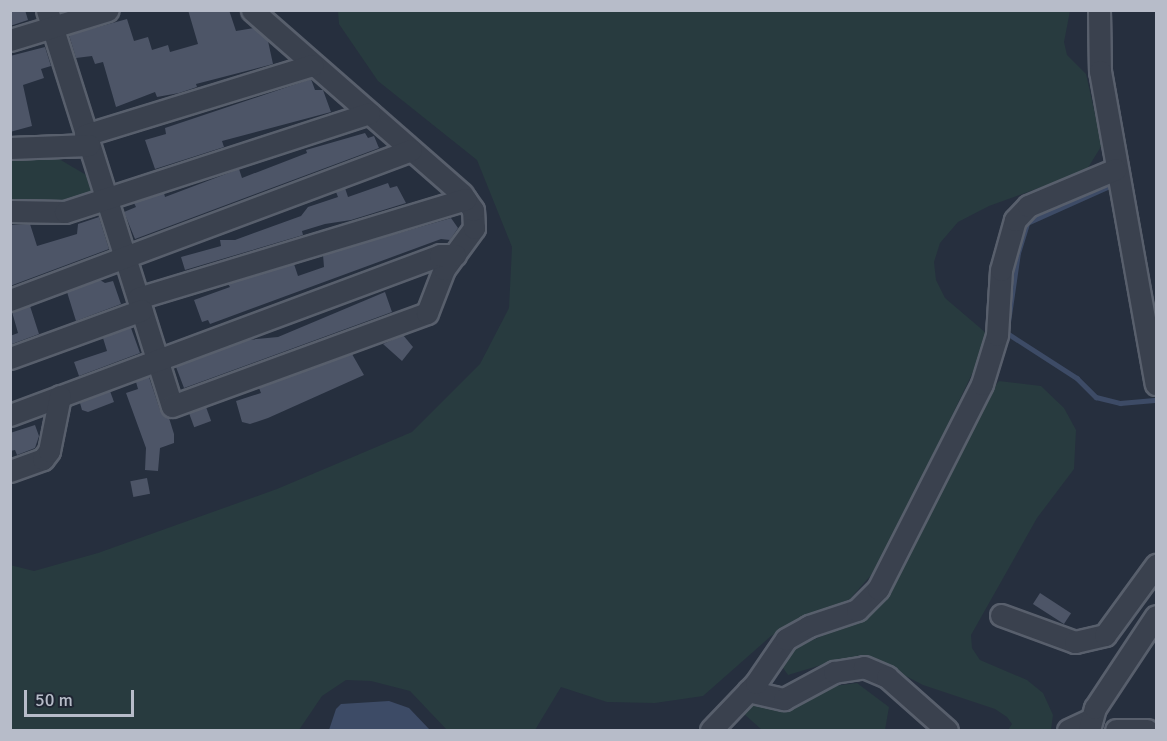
<!DOCTYPE html>
<html>
<head>
<meta charset="utf-8">
<style>
  body { margin:0 }
  #map { position:relative; width:1167px; height:741px; overflow:hidden; background:#262f3e; font-family:Signika,sans-serif }
  div>[style] { position:absolute }
  .green>* { inset:0; background:#283b3f }
  .water>* { inset:0; background:#3d4b66 }
  .stream>* { height:4.5px; margin:-2.25px; padding:0 2.25px; transform-origin:2.25px; border-radius:2.25px; background:#3d4b66 }
  .building>* { inset:0; background:#4d5567; transform-origin:0 0 }
  .roads { filter:drop-shadow(2px 0 #585f6c) drop-shadow(-2px 0 #585f6c) drop-shadow(0 2px #585f6c) drop-shadow(0 -2px #585f6c) }
  .minor>* { height:21px; margin:-10.5px; padding:0 10.5px; transform-origin:10.5px; border-radius:10.5px; background:#3a414e }
  span { translate:-50% -50%; white-space:nowrap; text-align:center; line-height:1.15; -webkit-text-stroke:5px #1f2633; paint-order:stroke }
  .frame { position:absolute; inset:0; border:12px solid #b7bcc9; pointer-events:none }
  .scale { position:absolute; left:24px; top:690px; width:110px; height:27px; box-sizing:border-box; border:3px solid #b7bcc9; border-top:0; padding-left:8px; font-size:18px; line-height:21px; white-space:nowrap; color:#b7bcc9; -webkit-text-stroke:4px #1f2633; paint-order:stroke }
</style>
</head>
<body>
<div id="map">
  <div class="green">
    <i style="clip-path:polygon(338px 11px,1070px 11px,1064px 42px,1067px 55px,1086px 74px,1102px 145px,1086px 171px,989px 206px,958px 222px,940px 243px,934px 262px,936px 280px,945px 298px,986px 333px,984px 349px,909px 505px,872px 574px,850px 599px,771px 636px,703px 696px,655px 703px,607px 702px,561px 687px,535px 730px,447px 730px,410px 691px,371px 681px,346px 680px,322px 696px,299px 730px,11px 730px,10px 565px,34px 571px,98px 553px,277px 489px,412px 432px,480px 364px,509px 308px,512px 247px,477px 160px,378px 81px,339px 24px)"></i>
    <i style="clip-path:polygon(10px 155px,44px 155px,59px 159px,88px 176px,99px 194px,74px 205px,11px 207px)"></i>
    <i style="clip-path:polygon(999px 381px,1041px 386px,1064px 408px,1076px 430px,1074px 469px,1037px 518px,971px 635px,972px 648px,980px 660px,1027px 680px,1043px 693px,1053px 715px,1051px 730px,1008px 730px,1012px 724px,1007px 717px,995px 709px,923px 685px,871px 658px,831px 662px,788px 675px,781px 665px,790px 650px,852px 623px,872px 608px,906px 559px,984px 401px)"></i>
    <i style="clip-path:polygon(857px 683px,889px 707px,885px 730px,762px 730px,743px 713px,748px 702px,787px 709px,827px 687px)"></i>
  </div>
  <div class="water">
    <i style="clip-path:polygon(389px 701px,409px 708px,430px 730px,329px 730px,336px 709px,341px 704px)"></i>
  </div>
  <div class="stream">
    <i style="left:1116px;top:102px;width:70px;rotate:80.1deg"></i>
    <i style="left:1007px;top:329px;width:77px;rotate:-81.8deg"></i>
    <i style="left:1018px;top:253px;width:31px;rotate:-73deg"></i>
    <i style="left:1027px;top:223px;width:93px;rotate:-24.1deg"></i>
    <i style="left:1004px;top:331px;width:87px;rotate:32.8deg"></i>
    <i style="left:1077px;top:378px;width:27px;rotate:45deg"></i>
    <i style="left:1096px;top:397px;width:25px;rotate:14deg"></i>
    <i style="left:1120px;top:403px;width:34px;rotate:-5deg"></i>
  </div>
  <div class="building">
    <i style="clip-path:polygon(10px 10px,25px 10px,28px 20px,10px 26px)"></i>
    <i style="clip-path:polygon(188px 10px,229px 10px,236px 31px,254px 28px,268px 41px,273px 64px,196px 84px,197px 87px,179px 93px,157px 97px,155px 92px,116px 107px,103px 62px,95px 64px,92px 56px,76px 58px,69px 35px,127px 19px,134px 41px,148px 37px,152px 50px,168px 45px,170px 52px,198px 44px)"></i>
    <i style="clip-path:polygon(45px 47px,51px 66px,41px 69px,44px 78px,23px 85px,32px 126px,10px 132px,10px 56px)"></i>
    <i style="clip-path:polygon(311px 79px,315px 90px,323px 90px,331px 112px,222px 141px,224px 147px,155px 169px,145px 140px,166px 134px,165px 128px)"></i>
    <i style="clip-path:polygon(365px 133px,368px 138px,374px 136px,379px 148px,135px 239px,124px 212px,136px 207px,134px 203px,164px 193px,165px 197px,239px 169px,242px 178px,307px 153px,306px 150px)"></i>
    <i style="clip-path:polygon(388px 183px,390px 188px,397px 186px,406px 203px,351px 220px,325px 224px,302px 231px,303px 235px,185px 270px,181px 257px,221px 246px,220px 240px,235px 240px,301px 216px,308px 207px,338px 197px,336px 192px,345px 188px,348px 197px)"></i>
    <i style="clip-path:polygon(99px 217px,109px 249px,10px 286px,10px 225px,30px 224px,37px 246px,77px 234px,78px 224px)"></i>
    <i style="clip-path:polygon(451px 218px,458px 228px,450px 240px,441px 239px,210px 324px,208px 320px,202px 322px,194px 300px,230px 287px,228px 284px,294px 264px,298px 276px,324px 267px,323px 255px)"></i>
    <i style="clip-path:polygon(100px 280px,105px 283px,113px 281px,121px 304px,76px 321px,67px 292px)"></i>
    <i style="clip-path:polygon(385px 292px,392px 312px,184px 388px,176px 367px,247px 340px,278px 337px)"></i>
    <i style="clip-path:polygon(30px 306px,39px 334px,12px 344px,10px 336px,18px 333px,12px 312px)"></i>
    <i style="clip-path:polygon(131px 328px,140px 353px,79px 376px,74px 362px,107px 351px,103px 338px)"></i>
    <i style="clip-path:polygon(403px 335px,413px 347px,402px 361px,383px 344px)"></i>
    <i style="clip-path:polygon(352px 354px,364px 375px,268px 418px,250px 424px,242px 422px,236px 401px,261px 393px,259px 388px)"></i>
    <i style="clip-path:polygon(149px 377px,160px 410px,169px 418px,174px 434px,174px 443px,160px 448px,158px 471px,145px 470px,146px 448px,126px 393px,138px 389px,136px 382px)"></i>
    <i style="clip-path:polygon(110px 391px,114px 402px,88px 412px,82px 410px,80px 403px)"></i>
    <i style="left:206px;top:407px;width:15px;height:18px;rotate:70deg"></i>
    <i style="clip-path:polygon(35px 425px,39px 436px,35px 448px,17px 455px,15px 450px,10px 451px,10px 433px)"></i>
    <i style="left:147px;top:478px;width:16px;height:17px;rotate:79deg"></i>
    <i style="left:1040px;top:593px;width:37px;height:13px;rotate:33deg"></i>
  </div>
  <div class="roads">
    <div class="minor">
      <i style="left:47px;top:10px;width:415px;rotate:72.5deg"></i>
      <i style="left:172px;top:406px;width:271px;rotate:-20deg"></i>
      <i style="left:427px;top:313px;width:47px;rotate:-68.9deg"></i>
      <i style="left:444px;top:269px;width:51px;rotate:-53.8deg"></i>
      <i style="left:474px;top:228px;width:18px;rotate:-93deg"></i>
      <i style="left:473px;top:210px;width:19px;rotate:-125deg"></i>
      <i style="left:462px;top:194px;width:279px;rotate:-138.8deg"></i>
      <i style="left:1099px;top:10px;width:61px;rotate:89.1deg"></i>
      <i style="left:1100px;top:71px;width:318px;rotate:79.9deg"></i>
      <i style="left:10px;top:40px;width:102px;rotate:-17deg"></i>
      <i style="left:85px;top:135px;width:238px;rotate:-17.1deg"></i>
      <i style="left:10px;top:148px;width:79px;rotate:-2.2deg"></i>
      <i style="left:10px;top:211px;width:55px;rotate:1deg"></i>
      <i style="left:65px;top:212px;width:320px;rotate:-18deg"></i>
      <i style="left:138px;top:298px;width:342px;rotate:-16.8deg"></i>
      <i style="left:10px;top:300px;width:428px;rotate:-20.5deg"></i>
      <i style="left:10px;top:358px;width:140px;rotate:-20deg"></i>
      <i style="left:10px;top:415px;width:459px;rotate:-20.4deg"></i>
      <i style="left:440px;top:255px;width:15px"></i>
      <i style="left:10px;top:471px;width:35px;rotate:-20deg"></i>
      <i style="left:43px;top:459px;width:10px;rotate:-53deg"></i>
      <i style="left:49px;top:451px;width:56px;rotate:-78.7deg"></i>
      <i style="left:1001px;top:615px;width:79px;rotate:20deg"></i>
      <i style="left:1075px;top:642px;width:31px;rotate:-13deg"></i>
      <i style="left:1105px;top:635px;width:87px;rotate:-53.9deg"></i>
      <i style="left:748px;top:691px;width:37px;rotate:13deg"></i>
      <i style="left:784px;top:699px;width:57px;rotate:-28.4deg"></i>
      <i style="left:834px;top:672px;width:30px;rotate:-9deg"></i>
      <i style="left:864px;top:667px;width:25px;rotate:23deg"></i>
      <i style="left:887px;top:677px;width:80px;rotate:41.5deg"></i>
      <i style="left:711px;top:730px;width:65px;rotate:-46.2deg"></i>
      <i style="left:756px;top:683px;width:53px;rotate:-55.7deg"></i>
      <i style="left:786px;top:639px;width:26px;rotate:-29deg"></i>
      <i style="left:809px;top:626px;width:51px;rotate:-18.4deg"></i>
      <i style="left:857px;top:610px;width:30px;rotate:-45deg"></i>
      <i style="left:878px;top:589px;width:230px;rotate:-63.1deg"></i>
      <i style="left:982px;top:384px;width:51px;rotate:-73deg"></i>
      <i style="left:997px;top:335px;width:65px;rotate:-86.5deg"></i>
      <i style="left:1001px;top:270px;width:52px;rotate:-74.4deg"></i>
      <i style="left:1015px;top:220px;width:19px;rotate:-47deg"></i>
      <i style="left:1028px;top:206px;width:95px;rotate:-22.8deg"></i>
      <i style="left:1068px;top:730px;width:26px;rotate:-25deg"></i>
      <i style="left:1089px;top:730px;width:23px;rotate:-75deg"></i>
      <i style="left:1095px;top:708px;width:110px;rotate:-56.5deg"></i>
      <i style="left:1116px;top:730px;width:31px"></i>
    </div>
  </div>
  <div class="frame"></div>
  <div class="scale">50 m</div>
</div>
</body>
</html>
